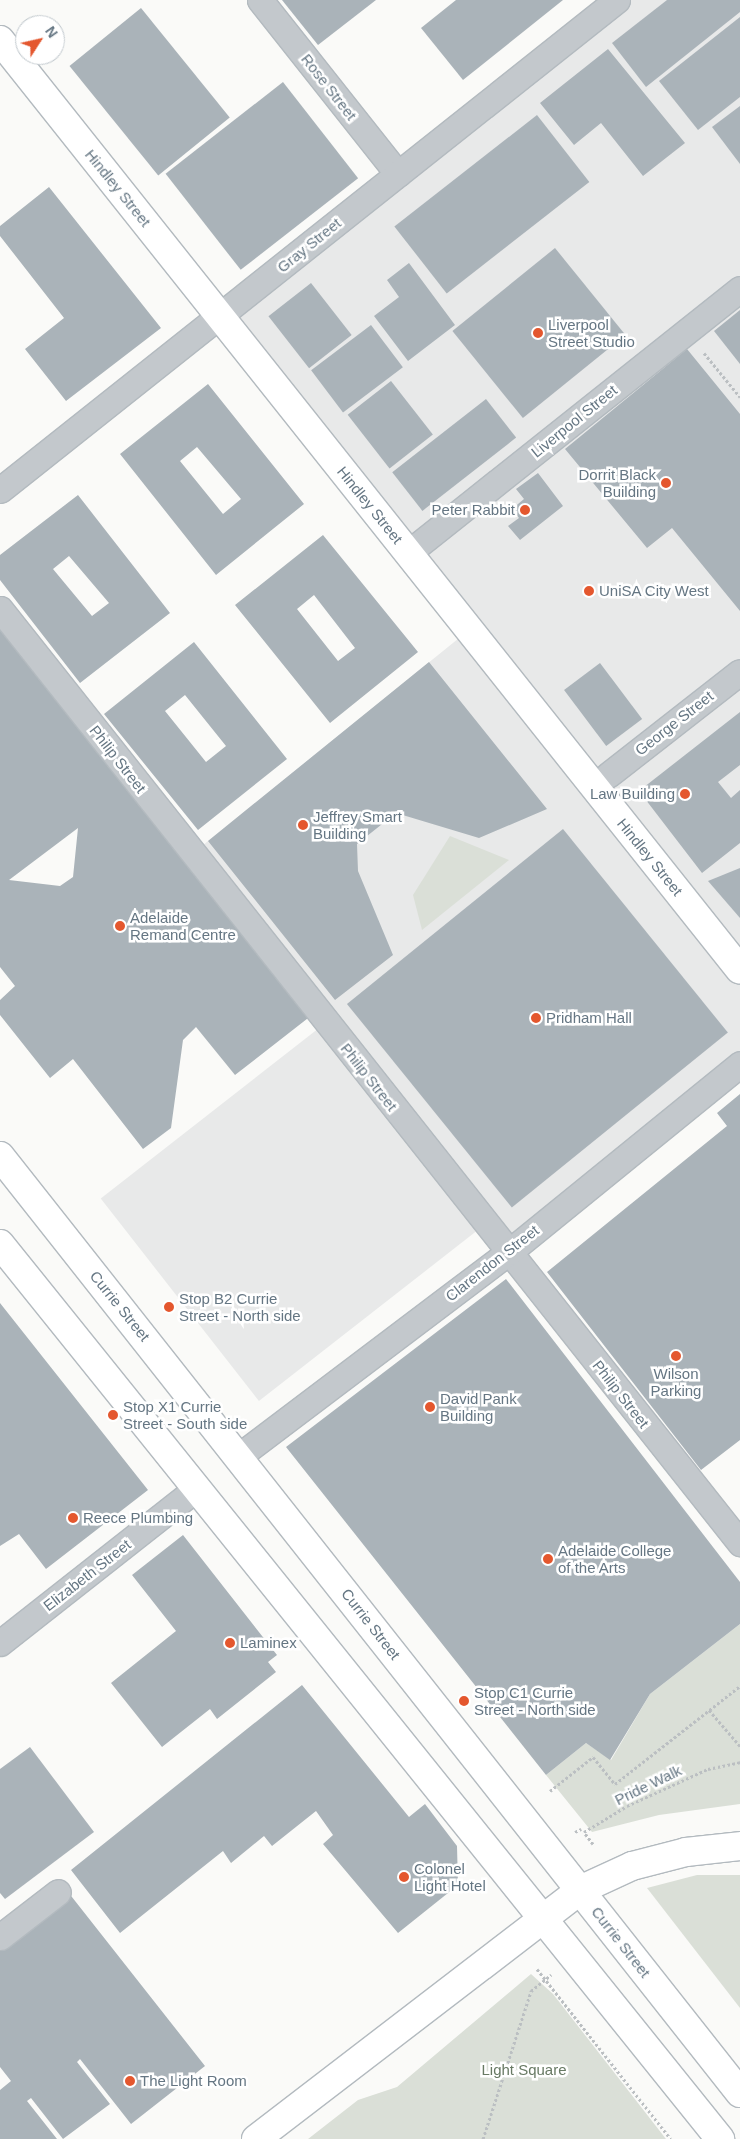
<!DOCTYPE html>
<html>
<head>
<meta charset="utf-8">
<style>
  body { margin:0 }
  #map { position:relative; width:740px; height:2139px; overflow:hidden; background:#fafaf8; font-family:Helvetica,sans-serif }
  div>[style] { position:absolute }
  .built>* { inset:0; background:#e8e9e9; transform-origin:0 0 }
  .green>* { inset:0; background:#dadfd7 }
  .building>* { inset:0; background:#aab3b9; transform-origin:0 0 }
  .path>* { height:3px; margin-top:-1.5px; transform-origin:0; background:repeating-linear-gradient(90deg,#bbbfc2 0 2.5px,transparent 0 5px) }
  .roads { filter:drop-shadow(1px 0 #b3babf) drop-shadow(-1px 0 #b3babf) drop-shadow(0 1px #b3babf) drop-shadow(0 -1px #b3babf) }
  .street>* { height:25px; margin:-12.5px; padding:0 12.5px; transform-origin:12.5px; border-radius:12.5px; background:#c3c8cc }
  .secondary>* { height:28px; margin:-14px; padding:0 14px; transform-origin:14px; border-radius:14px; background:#fff }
  .dots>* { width:14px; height:14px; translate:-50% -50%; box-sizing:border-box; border:2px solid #fff; border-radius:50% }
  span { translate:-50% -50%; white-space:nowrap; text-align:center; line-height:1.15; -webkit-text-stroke:5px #fff; paint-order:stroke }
  .street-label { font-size:15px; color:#657683 }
  .poi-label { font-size:15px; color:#657683 }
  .left { translate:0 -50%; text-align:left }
  .right { translate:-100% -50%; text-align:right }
  .park-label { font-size:15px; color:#687a64 }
  .north { position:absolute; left:15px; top:15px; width:50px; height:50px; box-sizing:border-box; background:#fff; border:1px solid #c1c8cd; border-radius:50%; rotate:55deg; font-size:14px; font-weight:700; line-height:20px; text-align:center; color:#657683 }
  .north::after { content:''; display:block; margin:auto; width:18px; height:22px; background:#e4572e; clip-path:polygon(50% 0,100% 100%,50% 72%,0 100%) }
</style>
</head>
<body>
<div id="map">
  <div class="built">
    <i style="clip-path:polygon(617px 0,740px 0,740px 1064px,509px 1252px,192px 854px,469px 630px,220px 316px)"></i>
    <i style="left:319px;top:1028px;width:257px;height:277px;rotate:52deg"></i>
  </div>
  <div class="green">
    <i style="clip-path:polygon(450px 836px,509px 860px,422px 930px,413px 895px)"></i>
    <i style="clip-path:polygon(740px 1624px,740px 1804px,659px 1815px,592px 1832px,546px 1775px,586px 1743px,611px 1760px,650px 1694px)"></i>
    <i style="clip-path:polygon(697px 1875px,740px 1875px,740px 2008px,647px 1888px)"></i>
    <i style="clip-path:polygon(531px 1974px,553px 1994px,666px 2139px,308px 2139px,358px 2100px,397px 2087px)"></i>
  </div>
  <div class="building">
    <i style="clip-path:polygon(282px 0,376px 0,318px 45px)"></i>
    <i style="clip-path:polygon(456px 0,563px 0,463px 80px,421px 28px)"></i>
    <i style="clip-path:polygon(667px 0,740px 0,740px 12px,646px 87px,612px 43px)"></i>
    <i style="left:141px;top:8px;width:141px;height:92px;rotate:51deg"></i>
    <i style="clip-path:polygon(740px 17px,740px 97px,698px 130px,659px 81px)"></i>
    <i style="clip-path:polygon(608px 49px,685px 143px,643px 176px,601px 123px,574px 145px,540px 103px)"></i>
    <i style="left:283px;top:82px;width:122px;height:149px;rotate:52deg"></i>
    <i style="clip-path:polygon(740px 106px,740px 164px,712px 127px)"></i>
    <i style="left:537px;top:115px;width:85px;height:181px;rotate:52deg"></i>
    <i style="clip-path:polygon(49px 187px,161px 328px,66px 401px,25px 349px,64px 318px,0 236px,0 226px)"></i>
    <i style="left:555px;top:248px;width:112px;height:132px;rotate:51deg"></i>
    <i style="clip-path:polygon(409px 263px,455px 325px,408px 361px,374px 316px,399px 297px,387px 280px)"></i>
    <i style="left:311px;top:283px;width:66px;height:54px;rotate:52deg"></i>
    <i style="clip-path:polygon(740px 310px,740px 364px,714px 331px)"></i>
    <i style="left:371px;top:325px;width:53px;height:75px;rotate:53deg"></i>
    <i style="clip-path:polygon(687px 349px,740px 414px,740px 611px,672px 528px,647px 548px,565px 449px)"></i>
    <i style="left:391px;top:381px;width:68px;height:55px;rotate:52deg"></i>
    <i style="clip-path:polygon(evenodd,208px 384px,304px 504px,216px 575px,120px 454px,208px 384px,197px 447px,241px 499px,223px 514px,180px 461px,197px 447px)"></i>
    <i style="left:486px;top:399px;width:49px;height:119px;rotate:52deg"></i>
    <i style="clip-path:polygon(538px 473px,563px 506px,520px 540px,508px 526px,519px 518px,512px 509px,524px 499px,516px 489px)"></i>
    <i style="clip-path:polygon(evenodd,78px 495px,170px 613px,80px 683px,0 580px,0 555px,78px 495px,69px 556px,109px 603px,92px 616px,53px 569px,69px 556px)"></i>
    <i style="clip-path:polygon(evenodd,323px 535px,418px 652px,330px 723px,235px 605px,323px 535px,314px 595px,355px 648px,338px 661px,297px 609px,314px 595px)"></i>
    <i style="clip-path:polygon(evenodd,0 628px,312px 1015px,235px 1075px,196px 1027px,183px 1040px,171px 1128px,143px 1149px,73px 1059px,50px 1078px,0 1015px,0 1000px,15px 986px,0 967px,0 628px,78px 828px,73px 877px,60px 886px,9px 880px,78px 828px)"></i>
    <i style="clip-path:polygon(evenodd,194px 642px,287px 759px,198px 830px,104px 714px,194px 642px,185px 695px,226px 746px,206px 762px,165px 711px,185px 695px)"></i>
    <i style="clip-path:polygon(429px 662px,547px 809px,479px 838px,396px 813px,357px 844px,358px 871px,393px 955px,335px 1000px,208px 841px)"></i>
    <i style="left:600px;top:663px;width:70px;height:45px;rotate:53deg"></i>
    <i style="clip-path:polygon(740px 712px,740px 765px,718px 782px,731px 798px,740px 790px,740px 843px,702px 873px,639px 791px)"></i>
    <i style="left:563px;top:829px;width:262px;height:278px;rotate:51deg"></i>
    <i style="clip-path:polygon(740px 868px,740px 918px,708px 881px)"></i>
    <i style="clip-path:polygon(740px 1094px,740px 1440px,701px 1470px,547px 1272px,727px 1126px,717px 1113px)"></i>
    <i style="clip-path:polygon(506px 1279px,740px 1582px,740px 1624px,650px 1694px,610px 1760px,586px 1743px,546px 1775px,286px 1447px)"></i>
    <i style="clip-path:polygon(0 1303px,148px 1490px,46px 1569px,19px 1534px,0 1546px)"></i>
    <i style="clip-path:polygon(183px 1535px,277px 1655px,268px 1662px,276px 1672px,217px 1719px,210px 1709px,162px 1747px,111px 1683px,176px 1631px,132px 1575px)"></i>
    <i style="clip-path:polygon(302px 1685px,409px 1817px,425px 1804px,457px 1846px,458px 1885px,398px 1933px,323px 1844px,333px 1835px,316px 1811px,272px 1846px,264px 1836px,231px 1863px,223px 1851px,120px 1933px,71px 1870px)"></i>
    <i style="clip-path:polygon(30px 1747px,94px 1832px,5px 1899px,0 1893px,0 1769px)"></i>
    <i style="clip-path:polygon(68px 1892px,205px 2066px,131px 2124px,80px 2059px,77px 2062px,110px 2104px,63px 2139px,31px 2098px,27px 2101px,57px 2139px,0 2139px,0 2090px,11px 2081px,0 2067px,0 1945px)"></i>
  </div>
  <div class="path">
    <i style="left:704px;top:353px;width:57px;rotate:50.7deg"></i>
    <i style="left:709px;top:1710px;width:48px;rotate:49.3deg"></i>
    <i style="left:550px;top:1791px;width:55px;rotate:-38.3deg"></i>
    <i style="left:593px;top:1757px;width:35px;rotate:51deg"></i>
    <i style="left:615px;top:1784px;width:159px;rotate:-38.1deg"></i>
    <i style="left:575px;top:1832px;width:7px;rotate:-27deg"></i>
    <i style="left:593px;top:1844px;width:15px;rotate:-127deg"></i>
    <i style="left:584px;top:1832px;width:50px;rotate:-31.2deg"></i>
    <i style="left:627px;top:1806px;width:89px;rotate:-24.6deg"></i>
    <i style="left:708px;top:1769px;width:33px;rotate:-12deg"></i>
    <i style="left:537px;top:1969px;width:216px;rotate:51.8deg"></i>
    <i style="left:483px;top:2139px;width:156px;rotate:-72deg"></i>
    <i style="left:531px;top:1991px;width:26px;rotate:-39deg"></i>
  </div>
  <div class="roads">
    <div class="street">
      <i style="left:260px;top:0;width:222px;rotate:51.6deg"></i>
      <i style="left:0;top:490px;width:788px;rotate:-38.46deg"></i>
      <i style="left:408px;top:553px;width:424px;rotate:-38.5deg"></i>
      <i style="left:0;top:609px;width:1192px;rotate:51.61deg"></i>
      <i style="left:608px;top:775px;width:167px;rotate:-38deg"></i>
      <i style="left:239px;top:1456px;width:338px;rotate:-37.1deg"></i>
      <i style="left:509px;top:1252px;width:298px;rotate:-39.1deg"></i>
      <i style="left:0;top:1643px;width:251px;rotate:-38.2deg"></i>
      <i style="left:0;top:1937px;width:73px;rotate:-37.8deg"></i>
    </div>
    <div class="secondary">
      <i style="left:0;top:40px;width:1188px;rotate:51.49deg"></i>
      <i style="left:0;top:1156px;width:1194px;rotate:51.7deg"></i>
      <i style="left:0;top:1244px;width:1149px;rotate:51.18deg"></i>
      <i style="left:256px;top:2139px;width:409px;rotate:-37.5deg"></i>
      <i style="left:580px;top:1890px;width:57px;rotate:-24.8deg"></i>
      <i style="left:632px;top:1866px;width:56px;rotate:-14.5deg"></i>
      <i style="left:686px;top:1852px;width:54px;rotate:-6.3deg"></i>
    </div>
  </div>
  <div class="dots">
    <i style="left:538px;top:333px;background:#e4572e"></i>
    <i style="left:666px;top:483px;background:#e4572e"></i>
    <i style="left:525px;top:510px;background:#e4572e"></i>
    <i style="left:589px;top:591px;background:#e4572e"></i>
    <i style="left:685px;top:794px;background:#e4572e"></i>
    <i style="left:303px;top:825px;background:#e4572e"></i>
    <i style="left:120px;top:926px;background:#e4572e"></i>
    <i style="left:536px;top:1018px;background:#e4572e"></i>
    <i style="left:169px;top:1307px;background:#e4572e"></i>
    <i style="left:676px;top:1356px;background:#e4572e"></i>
    <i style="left:430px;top:1407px;background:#e4572e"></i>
    <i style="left:113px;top:1415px;background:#e4572e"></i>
    <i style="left:73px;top:1518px;background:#e4572e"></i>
    <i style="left:548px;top:1559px;background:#e4572e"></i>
    <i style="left:230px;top:1643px;background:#e4572e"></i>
    <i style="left:464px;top:1701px;background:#e4572e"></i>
    <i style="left:404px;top:1877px;background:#e4572e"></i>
    <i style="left:130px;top:2081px;background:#e4572e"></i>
  </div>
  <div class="street-label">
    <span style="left:329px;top:87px;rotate:52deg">Rose Street</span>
    <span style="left:118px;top:188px;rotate:51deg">Hindley Street</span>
    <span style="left:309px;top:245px;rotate:-39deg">Gray Street</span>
    <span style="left:574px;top:421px;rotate:-39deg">Liverpool Street</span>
    <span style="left:370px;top:505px;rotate:51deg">Hindley Street</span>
    <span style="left:674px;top:723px;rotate:-38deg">George Street</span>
    <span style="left:118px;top:759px;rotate:52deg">Philip Street</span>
    <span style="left:650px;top:857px;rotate:51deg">Hindley Street</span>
    <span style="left:369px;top:1077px;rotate:52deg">Philip Street</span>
    <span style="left:492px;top:1263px;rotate:-38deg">Clarendon Street</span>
    <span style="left:120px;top:1306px;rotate:51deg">Currie Street</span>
    <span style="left:621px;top:1394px;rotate:52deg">Philip Street</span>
    <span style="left:87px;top:1575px;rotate:-38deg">Elizabeth Street</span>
    <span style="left:371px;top:1624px;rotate:52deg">Currie Street</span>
    <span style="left:648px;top:1785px;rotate:-26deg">Pride Walk</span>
    <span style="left:621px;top:1942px;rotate:52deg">Currie Street</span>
  </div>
  <div class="poi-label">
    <span class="left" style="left:548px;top:333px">Liverpool<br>Street Studio</span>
    <span class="right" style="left:656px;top:483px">Dorrit Black<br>Building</span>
    <span class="right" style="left:515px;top:510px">Peter Rabbit</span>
    <span class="left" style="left:599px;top:591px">UniSA City West</span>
    <span class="right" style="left:675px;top:794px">Law Building</span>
    <span class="left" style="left:313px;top:825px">Jeffrey Smart<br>Building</span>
    <span class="left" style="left:130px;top:926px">Adelaide<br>Remand Centre</span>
    <span class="left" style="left:546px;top:1018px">Pridham Hall</span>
    <span class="left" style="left:179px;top:1307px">Stop B2 Currie<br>Street - North side</span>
    <span style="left:676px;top:1382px">Wilson<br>Parking</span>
    <span class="left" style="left:440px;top:1407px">David Pank<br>Building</span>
    <span class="left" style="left:123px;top:1415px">Stop X1 Currie<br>Street - South side</span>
    <span class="left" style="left:83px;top:1518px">Reece Plumbing</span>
    <span class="left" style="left:558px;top:1559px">Adelaide College<br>of the Arts</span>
    <span class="left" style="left:240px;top:1643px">Laminex</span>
    <span class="left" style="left:474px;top:1701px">Stop C1 Currie<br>Street - North side</span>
    <span class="left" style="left:414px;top:1877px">Colonel<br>Light Hotel</span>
    <span class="left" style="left:140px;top:2081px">The Light Room</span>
  </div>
  <div class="park-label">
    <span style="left:524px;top:2070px">Light Square</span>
  </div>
  <div class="north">N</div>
</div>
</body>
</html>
